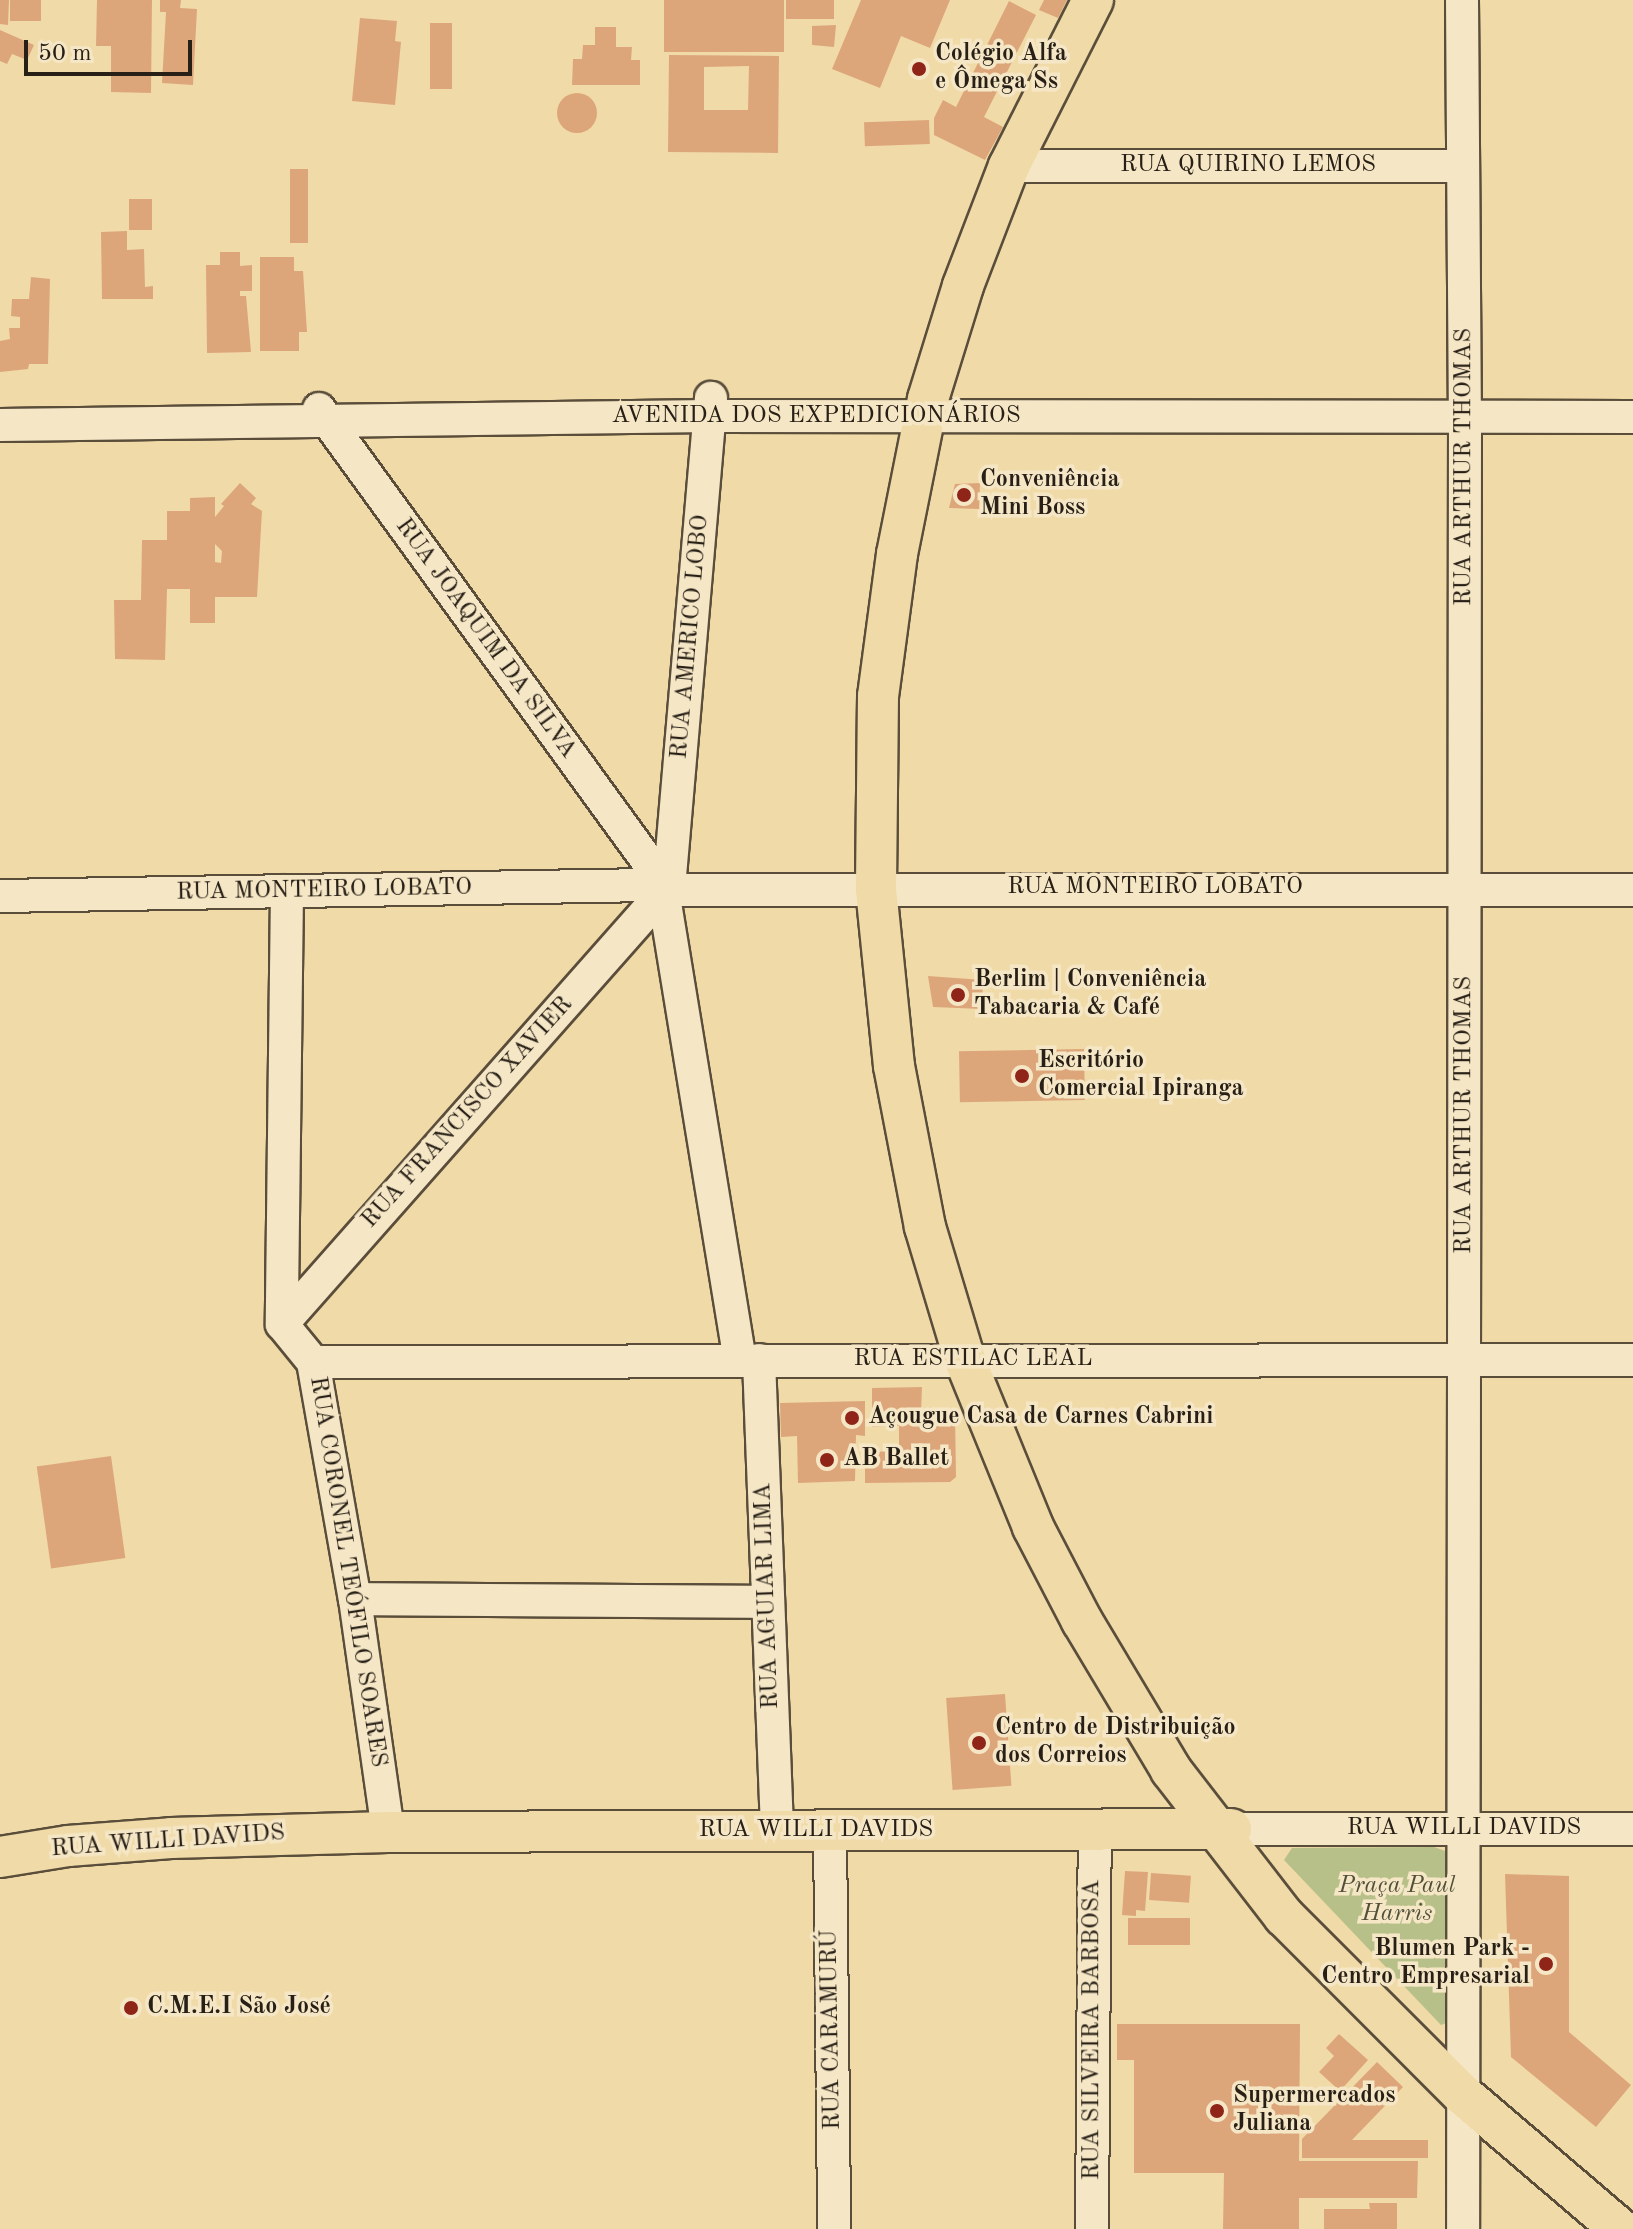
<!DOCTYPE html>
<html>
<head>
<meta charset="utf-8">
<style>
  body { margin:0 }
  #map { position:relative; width:1633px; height:2229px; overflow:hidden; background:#f0daa8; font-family:"Old Standard TT",serif }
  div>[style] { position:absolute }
  .green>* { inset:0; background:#b8c089 }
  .building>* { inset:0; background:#dda67a; transform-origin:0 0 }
  .round { border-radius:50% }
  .roads { filter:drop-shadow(2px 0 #5a4e3b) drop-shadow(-2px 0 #5a4e3b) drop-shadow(0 2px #5a4e3b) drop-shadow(0 -2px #5a4e3b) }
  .minor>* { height:32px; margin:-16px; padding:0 16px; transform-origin:16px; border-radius:16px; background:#f5e7c6 }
  .major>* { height:40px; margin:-20px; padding:0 20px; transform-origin:20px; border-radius:20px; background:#f0daa8 }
  .dots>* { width:22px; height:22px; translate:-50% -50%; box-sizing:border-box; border:4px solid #f5e7c6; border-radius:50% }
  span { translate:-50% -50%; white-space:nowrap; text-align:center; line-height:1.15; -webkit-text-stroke:7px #f5e7c6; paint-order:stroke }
  .poi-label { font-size:24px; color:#282017; font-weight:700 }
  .left { translate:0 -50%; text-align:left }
  .right { translate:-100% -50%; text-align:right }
  .street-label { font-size:24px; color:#282017 }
  .park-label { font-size:24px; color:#535039; font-style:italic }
  .scale { position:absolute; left:24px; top:40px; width:168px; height:36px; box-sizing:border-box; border:4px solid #282017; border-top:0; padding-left:10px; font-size:24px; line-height:28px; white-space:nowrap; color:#282017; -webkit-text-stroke:6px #f5e7c6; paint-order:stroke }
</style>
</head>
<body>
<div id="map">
  <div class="green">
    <i style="clip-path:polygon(1434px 1847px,1448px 1852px,1449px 2022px,1441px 2025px,1284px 1860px,1292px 1848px)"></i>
  </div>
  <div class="building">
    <i style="clip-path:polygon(0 0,9px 0,8px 25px,0 24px)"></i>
    <i style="left:10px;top:0;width:31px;height:21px"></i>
    <i style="clip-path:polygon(97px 0,152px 0,151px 93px,111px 92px,111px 46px,96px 46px)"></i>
    <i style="clip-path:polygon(160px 0,181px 0,180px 8px,197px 9px,193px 85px,162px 83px,166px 12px,160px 12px)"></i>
    <i style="left:664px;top:0;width:120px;height:52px"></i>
    <i style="left:786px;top:0;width:48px;height:19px"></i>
    <i style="clip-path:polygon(861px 0,950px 0,930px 48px,901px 36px,880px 88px,832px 69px)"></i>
    <i style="clip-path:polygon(1044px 0,1067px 0,1058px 18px,1039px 10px)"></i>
    <i style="clip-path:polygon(1009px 1px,1036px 15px,984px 117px,1003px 127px,985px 160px,934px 135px,934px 118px,943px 100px,956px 107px)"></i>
    <i style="clip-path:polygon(360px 18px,397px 21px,395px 41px,401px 42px,395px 105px,352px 101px)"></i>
    <i style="left:430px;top:23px;width:22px;height:66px"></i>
    <i style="clip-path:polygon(836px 25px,834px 47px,812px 45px,812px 26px)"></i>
    <i style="clip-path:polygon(595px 27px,616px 27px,616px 47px,632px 47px,631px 60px,640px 60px,640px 85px,572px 85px,573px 59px,582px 59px,583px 45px,595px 45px)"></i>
    <i style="clip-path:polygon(0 30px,34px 45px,27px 60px,12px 54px,7px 64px,0 61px)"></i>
    <i style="clip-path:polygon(evenodd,669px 55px,779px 56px,778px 153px,668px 152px,669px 55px,749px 66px,748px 110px,704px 110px,704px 67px,749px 66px)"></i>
    <i class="round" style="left:557px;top:93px;width:40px;height:40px"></i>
    <i style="left:929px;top:120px;width:24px;height:65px;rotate:88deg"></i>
    <i style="left:290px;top:169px;width:18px;height:74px"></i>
    <i style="left:129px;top:199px;width:23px;height:31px"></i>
    <i style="clip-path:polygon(127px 231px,127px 250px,144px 249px,145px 287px,153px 286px,153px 299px,102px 299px,101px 232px)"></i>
    <i style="clip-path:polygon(220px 252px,240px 252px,240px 266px,252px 265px,252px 291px,240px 291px,240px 296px,246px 296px,251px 352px,207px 353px,206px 265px,220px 265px)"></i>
    <i style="clip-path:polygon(260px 257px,294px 257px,294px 271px,303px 271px,307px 332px,299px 332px,299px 351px,260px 351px)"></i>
    <i style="clip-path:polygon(31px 277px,50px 279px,48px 364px,29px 364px,28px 369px,0 372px,0 341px,10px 339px,9px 328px,20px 328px,20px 317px,11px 316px,12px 299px,29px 299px)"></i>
    <i style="clip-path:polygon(evenodd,240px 483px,256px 498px,251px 504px,262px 511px,257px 597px,215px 597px,215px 623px,190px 623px,190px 589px,167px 589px,165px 660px,115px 659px,114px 600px,141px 600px,142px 540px,167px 540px,167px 511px,190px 511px,190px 498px,215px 497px,215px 517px,224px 506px,221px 504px,240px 483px,215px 544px,222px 551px,221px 563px,215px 562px,215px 544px)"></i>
    <i style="clip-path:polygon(980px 483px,979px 509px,949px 508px,955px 484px)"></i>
    <i style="clip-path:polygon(928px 976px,983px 980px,982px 1009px,933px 1007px)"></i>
    <i style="left:1084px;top:1049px;width:51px;height:125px;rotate:89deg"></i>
    <i style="clip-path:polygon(922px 1387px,921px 1413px,955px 1413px,956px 1477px,950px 1482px,865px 1483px,865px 1452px,899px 1451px,899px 1426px,872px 1427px,872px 1388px)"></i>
    <i style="clip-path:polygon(865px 1401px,865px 1436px,856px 1435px,855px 1481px,798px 1483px,797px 1436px,781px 1437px,780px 1403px)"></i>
    <i style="left:111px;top:1456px;width:103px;height:75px;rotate:82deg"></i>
    <i style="left:1005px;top:1694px;width:92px;height:59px;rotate:86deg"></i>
    <i style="clip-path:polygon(1125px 1871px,1148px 1872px,1145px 1911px,1136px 1910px,1136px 1916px,1122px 1915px)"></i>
    <i style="left:1151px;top:1873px;width:40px;height:27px;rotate:4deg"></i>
    <i style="clip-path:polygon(1505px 1874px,1569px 1876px,1569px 2032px,1631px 2085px,1596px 2127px,1511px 2057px)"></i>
    <i style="left:1128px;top:1918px;width:62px;height:27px"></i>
    <i style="clip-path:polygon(1117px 2024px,1300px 2024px,1299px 2161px,1418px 2161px,1417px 2198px,1299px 2198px,1299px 2229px,1223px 2229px,1224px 2173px,1134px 2173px,1134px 2060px,1117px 2060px)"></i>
    <i style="clip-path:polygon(1339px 2034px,1368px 2060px,1340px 2091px,1319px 2072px,1334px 2056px,1326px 2048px)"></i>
    <i style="clip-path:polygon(1377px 2062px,1403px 2087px,1352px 2140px,1428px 2140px,1428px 2158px,1302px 2158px,1302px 2139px)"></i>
    <i style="clip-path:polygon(1369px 2203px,1397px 2203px,1397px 2229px,1324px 2229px,1324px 2209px,1370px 2209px)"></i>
  </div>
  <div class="roads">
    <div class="minor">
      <i style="left:1462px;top:0;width:419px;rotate:89.6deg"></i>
      <i style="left:1465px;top:419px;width:1810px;rotate:90.06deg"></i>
      <i style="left:1009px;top:166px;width:454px"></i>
      <i style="left:319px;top:409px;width:575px;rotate:53.99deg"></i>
      <i style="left:0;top:425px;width:710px;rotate:-0.73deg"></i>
      <i style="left:710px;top:416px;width:923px;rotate:0.06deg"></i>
      <i style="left:670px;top:876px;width:480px;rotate:-85.1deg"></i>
      <i style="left:677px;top:890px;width:956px"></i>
      <i style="left:287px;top:891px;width:433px;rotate:90.7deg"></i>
      <i style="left:282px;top:1324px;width:49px;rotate:50.8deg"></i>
      <i style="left:313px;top:1362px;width:241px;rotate:80deg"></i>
      <i style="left:355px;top:1599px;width:235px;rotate:81.9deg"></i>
      <i style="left:0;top:896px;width:647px;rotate:-0.97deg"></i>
      <i style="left:665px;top:903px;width:464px;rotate:80.7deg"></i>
      <i style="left:282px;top:1324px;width:563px;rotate:-48.53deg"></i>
      <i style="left:759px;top:1360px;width:472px;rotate:87.8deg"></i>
      <i style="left:313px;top:1362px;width:1320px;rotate:-0.09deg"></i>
      <i style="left:355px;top:1599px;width:413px;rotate:0.4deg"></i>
      <i style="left:1234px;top:1829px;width:399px"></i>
      <i style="left:830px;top:1831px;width:398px;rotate:89.4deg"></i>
      <i style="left:1092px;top:2229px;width:398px;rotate:-89.6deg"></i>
    </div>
    <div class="major">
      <i style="left:1093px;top:0;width:186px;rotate:116.8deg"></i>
      <i style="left:1009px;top:166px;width:129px;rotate:111deg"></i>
      <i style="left:963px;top:286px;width:118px;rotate:107.2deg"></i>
      <i style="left:928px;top:399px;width:158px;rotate:101.3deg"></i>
      <i style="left:897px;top:554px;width:143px;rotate:97.6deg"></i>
      <i style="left:878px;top:696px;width:193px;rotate:90.6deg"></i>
      <i style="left:876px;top:889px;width:178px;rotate:84.2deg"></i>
      <i style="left:894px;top:1066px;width:164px;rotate:79.1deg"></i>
      <i style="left:925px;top:1227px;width:139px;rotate:73.3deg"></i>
      <i style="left:965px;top:1360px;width:180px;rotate:67.8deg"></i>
      <i style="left:1033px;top:1527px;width:106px;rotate:62.5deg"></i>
      <i style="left:1082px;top:1621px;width:174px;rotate:59.1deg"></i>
      <i style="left:1171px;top:1770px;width:185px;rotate:52.3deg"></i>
      <i style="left:1284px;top:1916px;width:253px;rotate:45deg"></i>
      <i style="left:1463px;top:2095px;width:206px;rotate:40.5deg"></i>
      <i style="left:0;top:1857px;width:69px;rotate:-9.2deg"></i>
      <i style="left:68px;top:1846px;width:103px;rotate:-4.4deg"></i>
      <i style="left:171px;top:1838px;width:217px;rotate:-1.6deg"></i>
      <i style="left:388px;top:1832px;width:843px;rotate:-0.2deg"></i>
    </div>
  </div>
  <div class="dots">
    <i style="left:919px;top:69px;background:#8f2418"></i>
    <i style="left:964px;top:495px;background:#8f2418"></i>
    <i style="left:958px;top:995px;background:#8f2418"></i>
    <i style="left:1022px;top:1076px;background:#8f2418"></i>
    <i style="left:852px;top:1418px;background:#8f2418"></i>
    <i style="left:827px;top:1460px;background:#8f2418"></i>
    <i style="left:979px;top:1743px;background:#8f2418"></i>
    <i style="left:1546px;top:1964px;background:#8f2418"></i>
    <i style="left:131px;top:2008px;background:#8f2418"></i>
    <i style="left:1217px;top:2111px;background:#8f2418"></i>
  </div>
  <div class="poi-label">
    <span class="left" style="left:935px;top:69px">Colégio Alfa<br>e Ômega Ss</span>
    <span class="left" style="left:980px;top:495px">Conveniência<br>Mini Boss</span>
    <span class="left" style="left:974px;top:995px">Berlim | Conveniência<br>Tabacaria &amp; Café</span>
    <span class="left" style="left:1038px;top:1076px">Escritório<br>Comercial Ipiranga</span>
    <span class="left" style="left:868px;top:1418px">Açougue Casa de Carnes Cabrini</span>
    <span class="left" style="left:843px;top:1460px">AB Ballet</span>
    <span class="left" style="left:995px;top:1743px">Centro de Distribuição<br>dos Correios</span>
    <span class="right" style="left:1530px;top:1964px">Blumen Park -<br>Centro Empresarial</span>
    <span class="left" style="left:147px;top:2008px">C.M.E.I São José</span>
    <span class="left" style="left:1233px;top:2111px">Supermercados<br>Juliana</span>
  </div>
  <div class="street-label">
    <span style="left:1248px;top:166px">RUA QUIRINO LEMOS</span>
    <span style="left:816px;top:417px">AVENIDA DOS EXPEDICIONÁRIOS</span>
    <span style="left:1465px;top:467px;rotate:-90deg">RUA ARTHUR THOMAS</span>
    <span style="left:691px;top:637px;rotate:-85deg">RUA AMERICO LOBO</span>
    <span style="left:485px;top:639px;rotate:54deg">RUA JOAQUIM DA SILVA</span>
    <span style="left:1155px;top:888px">RUA MONTEIRO LOBATO</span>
    <span style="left:324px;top:891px;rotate:-1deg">RUA MONTEIRO LOBATO</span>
    <span style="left:468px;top:1113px;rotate:-48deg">RUA FRANCISCO XAVIER</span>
    <span style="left:1465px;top:1115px;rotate:-90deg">RUA ARTHUR THOMAS</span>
    <span style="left:973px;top:1360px">RUA ESTILAC LEAL</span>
    <span style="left:347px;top:1572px;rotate:81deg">RUA CORONEL TEÓFILO SOARES</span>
    <span style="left:768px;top:1596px;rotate:-92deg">RUA AGUIAR LIMA</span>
    <span style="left:1464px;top:1829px">RUA WILLI DAVIDS</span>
    <span style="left:816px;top:1831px">RUA WILLI DAVIDS</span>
    <span style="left:168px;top:1842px;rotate:-4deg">RUA WILLI DAVIDS</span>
    <span style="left:832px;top:2030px;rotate:-91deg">RUA CARAMURÚ</span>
    <span style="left:1093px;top:2030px;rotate:-90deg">RUA SILVEIRA BARBOSA</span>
  </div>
  <div class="park-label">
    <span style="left:1397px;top:1901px">Praça Paul<br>Harris</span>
  </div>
  <div class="scale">50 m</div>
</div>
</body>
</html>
